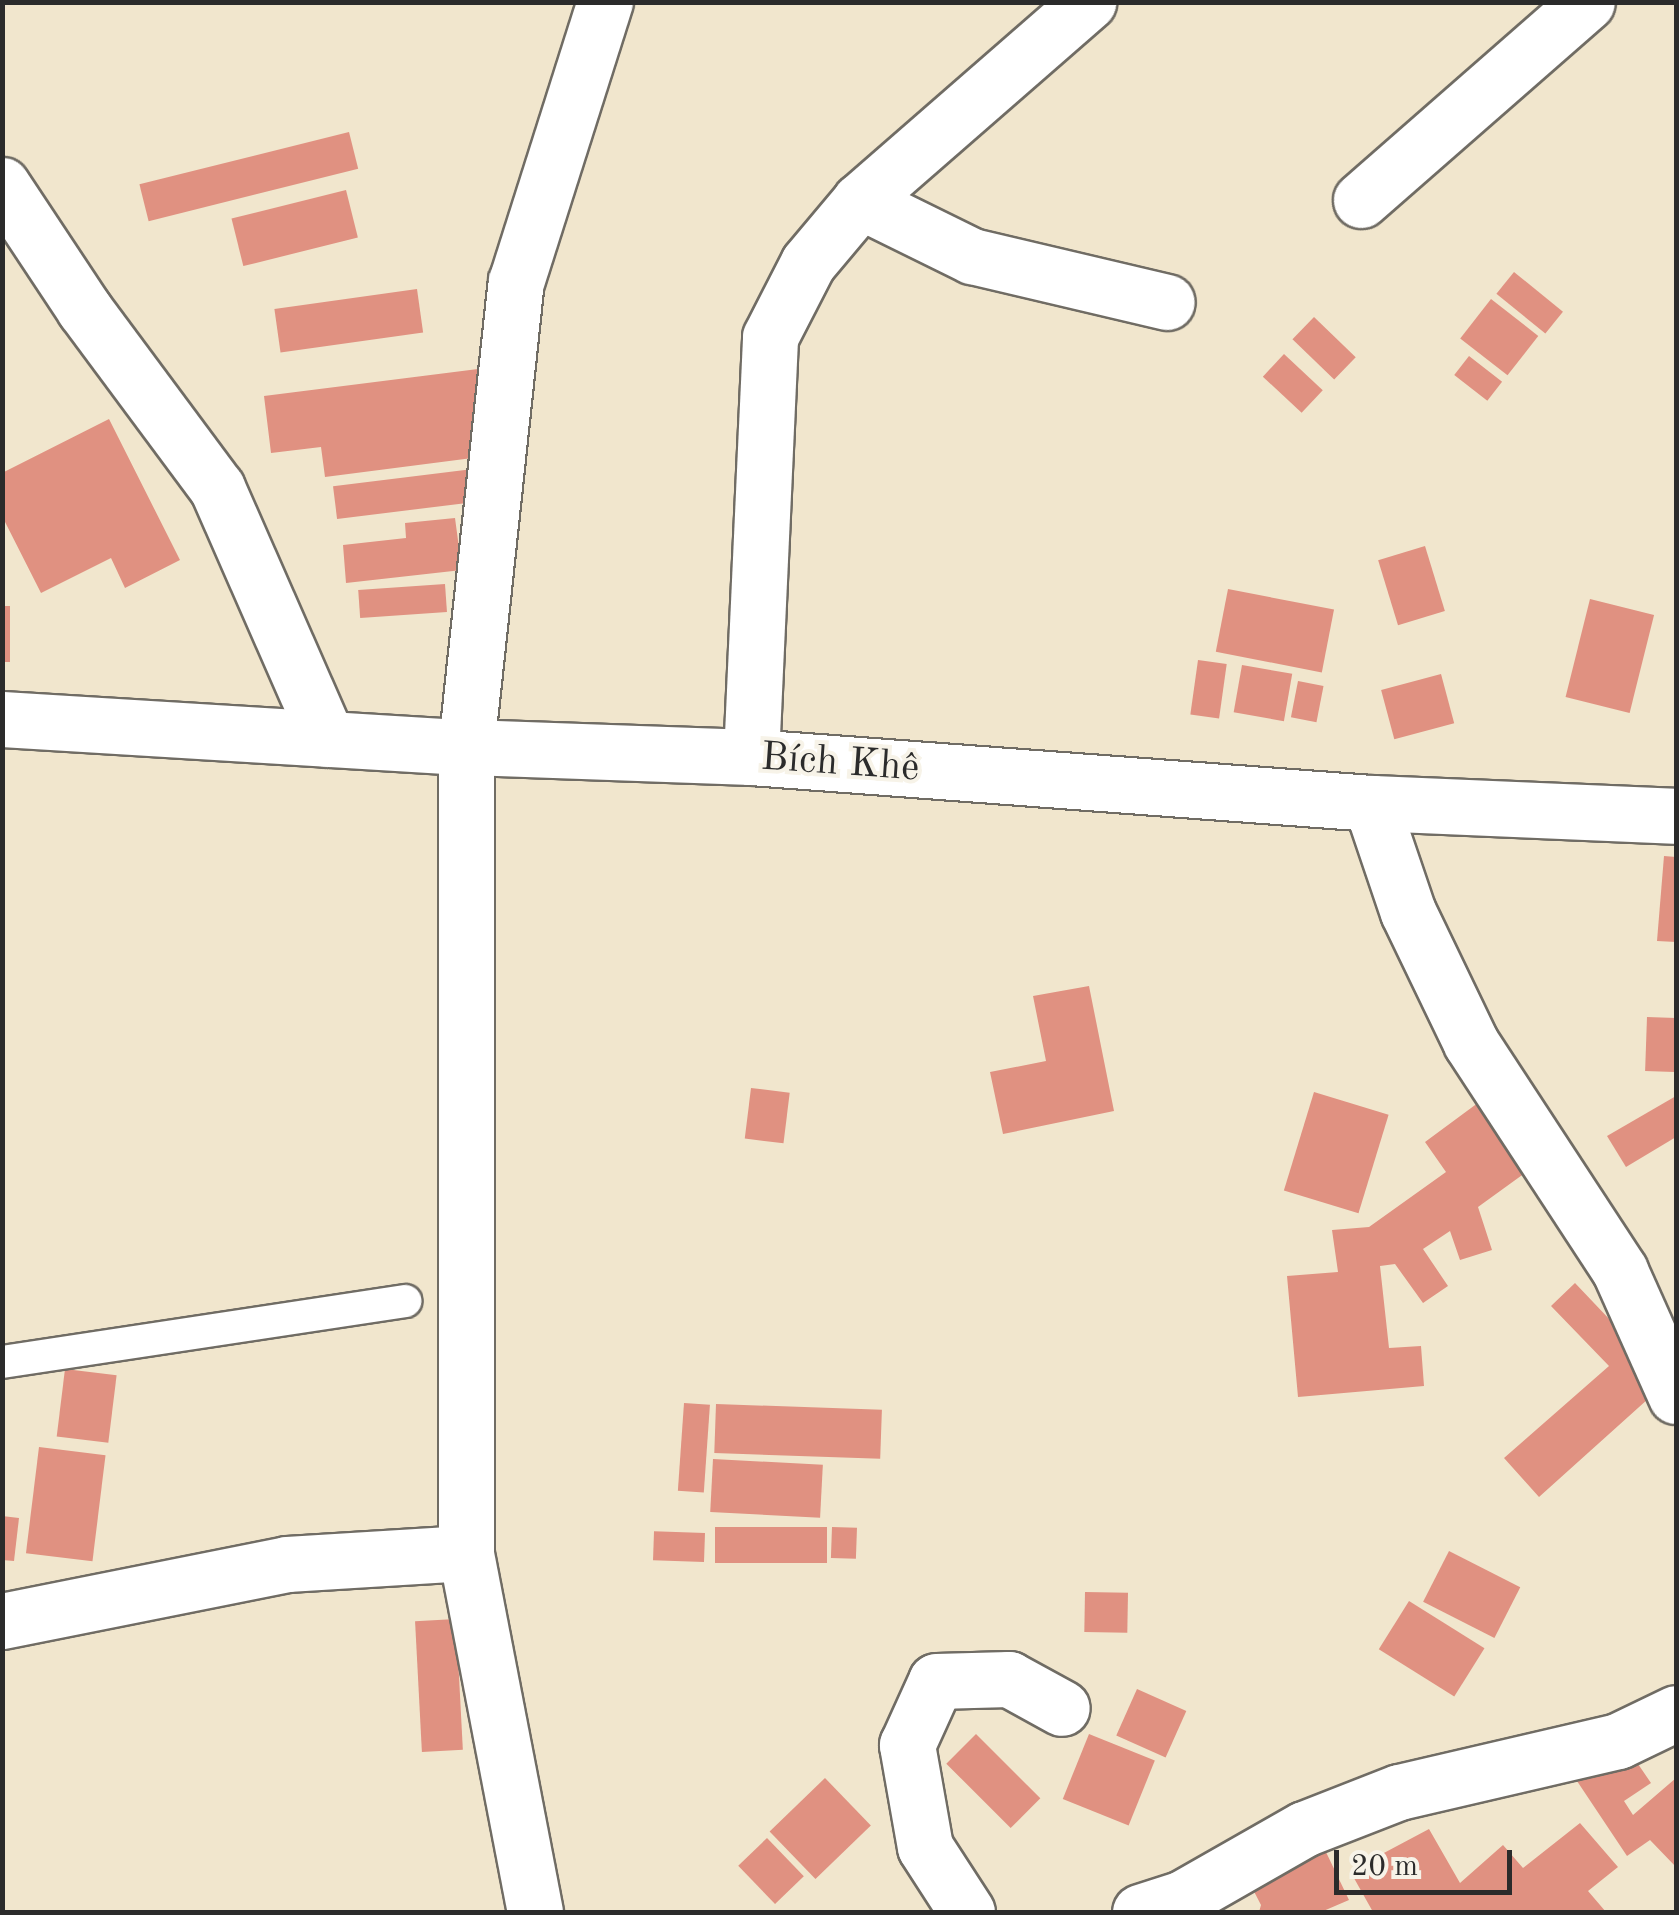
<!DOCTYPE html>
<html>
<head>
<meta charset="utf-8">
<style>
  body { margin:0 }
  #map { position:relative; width:1679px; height:1915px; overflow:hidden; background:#f1e6cd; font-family:"Old Standard TT",serif }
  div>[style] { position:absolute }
  .building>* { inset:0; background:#e09181; transform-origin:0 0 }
  .roads { filter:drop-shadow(2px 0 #706c64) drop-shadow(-2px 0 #706c64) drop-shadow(0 2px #706c64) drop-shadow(0 -2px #706c64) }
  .lane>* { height:32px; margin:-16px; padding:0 16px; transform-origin:16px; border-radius:16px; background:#fff }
  .street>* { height:55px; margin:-27.5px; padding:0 27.5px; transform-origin:27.5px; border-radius:27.5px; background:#fff }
  .secondary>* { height:55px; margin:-27.5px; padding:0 27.5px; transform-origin:27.5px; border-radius:27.5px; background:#fff }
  span { translate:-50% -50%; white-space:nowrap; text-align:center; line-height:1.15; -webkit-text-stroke:8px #f7f3e8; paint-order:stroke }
  .street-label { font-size:40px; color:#2b2b2b }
  .frame { position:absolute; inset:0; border:5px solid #2b2b2b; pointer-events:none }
  .scale { position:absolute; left:1334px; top:1850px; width:178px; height:45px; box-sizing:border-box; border:5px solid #2b2b2b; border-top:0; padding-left:12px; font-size:30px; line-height:35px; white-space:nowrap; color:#2b2b2b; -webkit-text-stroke:8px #f7f3e8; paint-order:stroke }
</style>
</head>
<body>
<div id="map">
  <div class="building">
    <i style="left:349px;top:132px;width:38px;height:216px;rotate:76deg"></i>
    <i style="left:346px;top:190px;width:49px;height:118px;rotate:76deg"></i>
    <i style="left:1514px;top:272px;width:63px;height:28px;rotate:39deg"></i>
    <i style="left:417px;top:289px;width:44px;height:144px;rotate:82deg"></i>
    <i style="left:1491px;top:299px;width:60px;height:50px;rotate:38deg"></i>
    <i style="left:1314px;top:317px;width:58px;height:31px;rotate:44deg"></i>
    <i style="left:1284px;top:354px;width:53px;height:31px;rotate:43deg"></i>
    <i style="left:1469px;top:356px;width:42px;height:24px;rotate:38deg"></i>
    <i style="clip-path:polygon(478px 369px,488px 456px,325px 477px,321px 447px,271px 453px,264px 396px)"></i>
    <i style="clip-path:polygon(109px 419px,180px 560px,125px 588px,111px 558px,41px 593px,2px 516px,2px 473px)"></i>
    <i style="left:473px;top:469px;width:33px;height:141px;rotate:83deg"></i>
    <i style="clip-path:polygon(455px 518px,462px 570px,346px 583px,343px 545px,406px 538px,405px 523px)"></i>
    <i style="left:1425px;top:546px;width:68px;height:49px;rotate:73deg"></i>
    <i style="left:445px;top:584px;width:28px;height:87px;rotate:86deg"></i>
    <i style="left:1228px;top:589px;width:108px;height:64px;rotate:11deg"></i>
    <i style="left:1590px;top:599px;width:66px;height:101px;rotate:14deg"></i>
    <i style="left:2px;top:606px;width:8px;height:56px"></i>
    <i style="left:1198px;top:660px;width:29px;height:55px;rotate:8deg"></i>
    <i style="left:1242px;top:665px;width:51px;height:48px;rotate:10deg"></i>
    <i style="left:1441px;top:674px;width:51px;height:62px;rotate:75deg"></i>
    <i style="left:1298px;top:681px;width:26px;height:37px;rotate:11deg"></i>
    <i style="clip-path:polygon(1664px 856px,1676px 857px,1676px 942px,1657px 941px)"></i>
    <i style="clip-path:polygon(1089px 986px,1114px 1111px,1003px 1134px,990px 1072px,1046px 1061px,1033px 996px)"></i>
    <i style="left:1647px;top:1017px;width:29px;height:54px;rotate:2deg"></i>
    <i style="left:751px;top:1088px;width:39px;height:51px;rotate:7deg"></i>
    <i style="left:1314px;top:1092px;width:78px;height:103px;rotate:17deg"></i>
    <i style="clip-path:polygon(1490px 1094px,1543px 1160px,1478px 1207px,1492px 1250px,1460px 1260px,1450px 1231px,1423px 1249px,1448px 1286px,1423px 1303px,1395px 1264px,1380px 1266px,1389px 1348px,1421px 1346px,1424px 1386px,1298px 1397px,1287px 1276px,1338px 1272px,1332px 1230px,1369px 1227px,1446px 1172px,1425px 1142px)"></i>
    <i style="clip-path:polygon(1676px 1096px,1676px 1137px,1626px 1167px,1607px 1136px)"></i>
    <i style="clip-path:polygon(1575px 1283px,1668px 1381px,1539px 1497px,1504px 1458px,1609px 1366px,1551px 1306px)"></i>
    <i style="left:65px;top:1369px;width:52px;height:68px;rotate:7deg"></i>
    <i style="left:684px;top:1403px;width:26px;height:88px;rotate:4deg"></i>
    <i style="left:716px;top:1404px;width:166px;height:49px;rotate:2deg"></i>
    <i style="left:39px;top:1447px;width:67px;height:107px;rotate:7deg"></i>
    <i style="left:713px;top:1459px;width:110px;height:53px;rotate:3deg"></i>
    <i style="clip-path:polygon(2px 1516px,19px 1518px,14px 1561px,2px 1560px)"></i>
    <i style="left:715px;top:1527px;width:112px;height:36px"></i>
    <i style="left:832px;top:1527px;width:25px;height:31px;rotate:2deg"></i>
    <i style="left:705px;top:1533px;width:29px;height:51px;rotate:92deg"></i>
    <i style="left:1449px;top:1551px;width:80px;height:57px;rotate:27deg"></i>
    <i style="left:1085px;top:1592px;width:43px;height:40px;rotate:1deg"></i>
    <i style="left:1409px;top:1601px;width:89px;height:57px;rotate:32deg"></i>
    <i style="left:456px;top:1619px;width:131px;height:41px;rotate:87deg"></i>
    <i style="left:1137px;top:1689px;width:54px;height:51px;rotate:24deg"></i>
    <i style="left:976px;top:1734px;width:91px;height:42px;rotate:45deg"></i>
    <i style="left:1089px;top:1734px;width:71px;height:70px;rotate:22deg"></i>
    <i style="clip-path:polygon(1623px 1742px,1651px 1783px,1624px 1801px,1633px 1815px,1676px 1778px,1676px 1867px,1650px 1840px,1627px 1856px,1573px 1775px)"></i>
    <i style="left:825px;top:1778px;width:66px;height:77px;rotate:46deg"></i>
    <i style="clip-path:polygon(1580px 1823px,1618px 1867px,1588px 1891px,1606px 1912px,1373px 1912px,1350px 1871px,1429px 1829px,1460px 1883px,1503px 1845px,1523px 1868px)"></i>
    <i style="left:767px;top:1838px;width:53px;height:40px;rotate:46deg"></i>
    <i style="clip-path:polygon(1325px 1850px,1349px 1900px,1321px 1912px,1259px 1912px,1261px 1905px,1246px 1876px,1288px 1867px)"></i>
  </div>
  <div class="roads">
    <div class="lane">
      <i style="left:2px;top:1362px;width:408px;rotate:-8.6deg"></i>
    </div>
    <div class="street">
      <i style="left:2px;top:185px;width:149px;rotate:56.5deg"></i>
      <i style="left:84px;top:309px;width:223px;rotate:53.4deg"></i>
      <i style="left:217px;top:488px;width:274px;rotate:66.3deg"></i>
      <i style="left:1361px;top:200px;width:300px;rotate:-41.2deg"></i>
      <i style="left:860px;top:201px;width:125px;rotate:26.2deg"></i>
      <i style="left:972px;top:256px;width:200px;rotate:13.3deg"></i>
      <i style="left:751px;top:757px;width:420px;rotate:-87.4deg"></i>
      <i style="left:770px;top:337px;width:83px;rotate:-62.8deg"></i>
      <i style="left:808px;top:263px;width:81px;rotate:-50deg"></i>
      <i style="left:860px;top:201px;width:303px;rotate:-41.1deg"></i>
      <i style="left:1371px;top:803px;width:115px;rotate:71.3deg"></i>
      <i style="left:1408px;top:912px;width:145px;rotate:64.3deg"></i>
      <i style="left:1471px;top:1043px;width:272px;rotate:56.8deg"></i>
      <i style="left:1620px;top:1271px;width:137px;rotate:65.9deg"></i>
      <i style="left:2px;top:1621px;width:291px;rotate:-11.3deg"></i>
      <i style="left:287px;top:1564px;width:179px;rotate:-3.5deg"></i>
      <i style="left:535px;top:1912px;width:366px;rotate:-100.9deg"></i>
      <i style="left:466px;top:1553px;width:806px;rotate:-90deg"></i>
      <i style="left:466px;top:747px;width:468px;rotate:-83.9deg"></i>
      <i style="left:516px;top:282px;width:294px;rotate:-72.4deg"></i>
      <i style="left:967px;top:1912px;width:77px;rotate:-122.9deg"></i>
      <i style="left:925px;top:1847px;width:104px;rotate:-100deg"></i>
      <i style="left:907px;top:1745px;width:70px;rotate:-65.6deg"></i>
      <i style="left:936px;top:1681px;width:73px;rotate:-1.6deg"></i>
      <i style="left:1009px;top:1679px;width:60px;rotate:28.7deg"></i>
      <i style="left:1140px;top:1912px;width:45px;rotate:-18deg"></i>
      <i style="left:1183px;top:1898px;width:139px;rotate:-29.7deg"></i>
      <i style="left:1304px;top:1829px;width:102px;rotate:-21.3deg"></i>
      <i style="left:1399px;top:1792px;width:225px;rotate:-13.1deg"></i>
      <i style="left:1618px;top:1741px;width:64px;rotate:-25.8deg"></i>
    </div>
    <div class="secondary">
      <i style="left:2px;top:719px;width:465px;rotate:3.5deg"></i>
      <i style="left:466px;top:747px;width:285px;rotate:2deg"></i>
      <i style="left:751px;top:757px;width:622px;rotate:4.24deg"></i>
      <i style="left:1371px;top:803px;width:305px;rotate:2.4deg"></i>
    </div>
  </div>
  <div class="street-label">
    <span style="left:840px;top:764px;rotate:4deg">Bích Khê</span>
  </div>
  <div class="frame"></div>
  <div class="scale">20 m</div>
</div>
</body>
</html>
